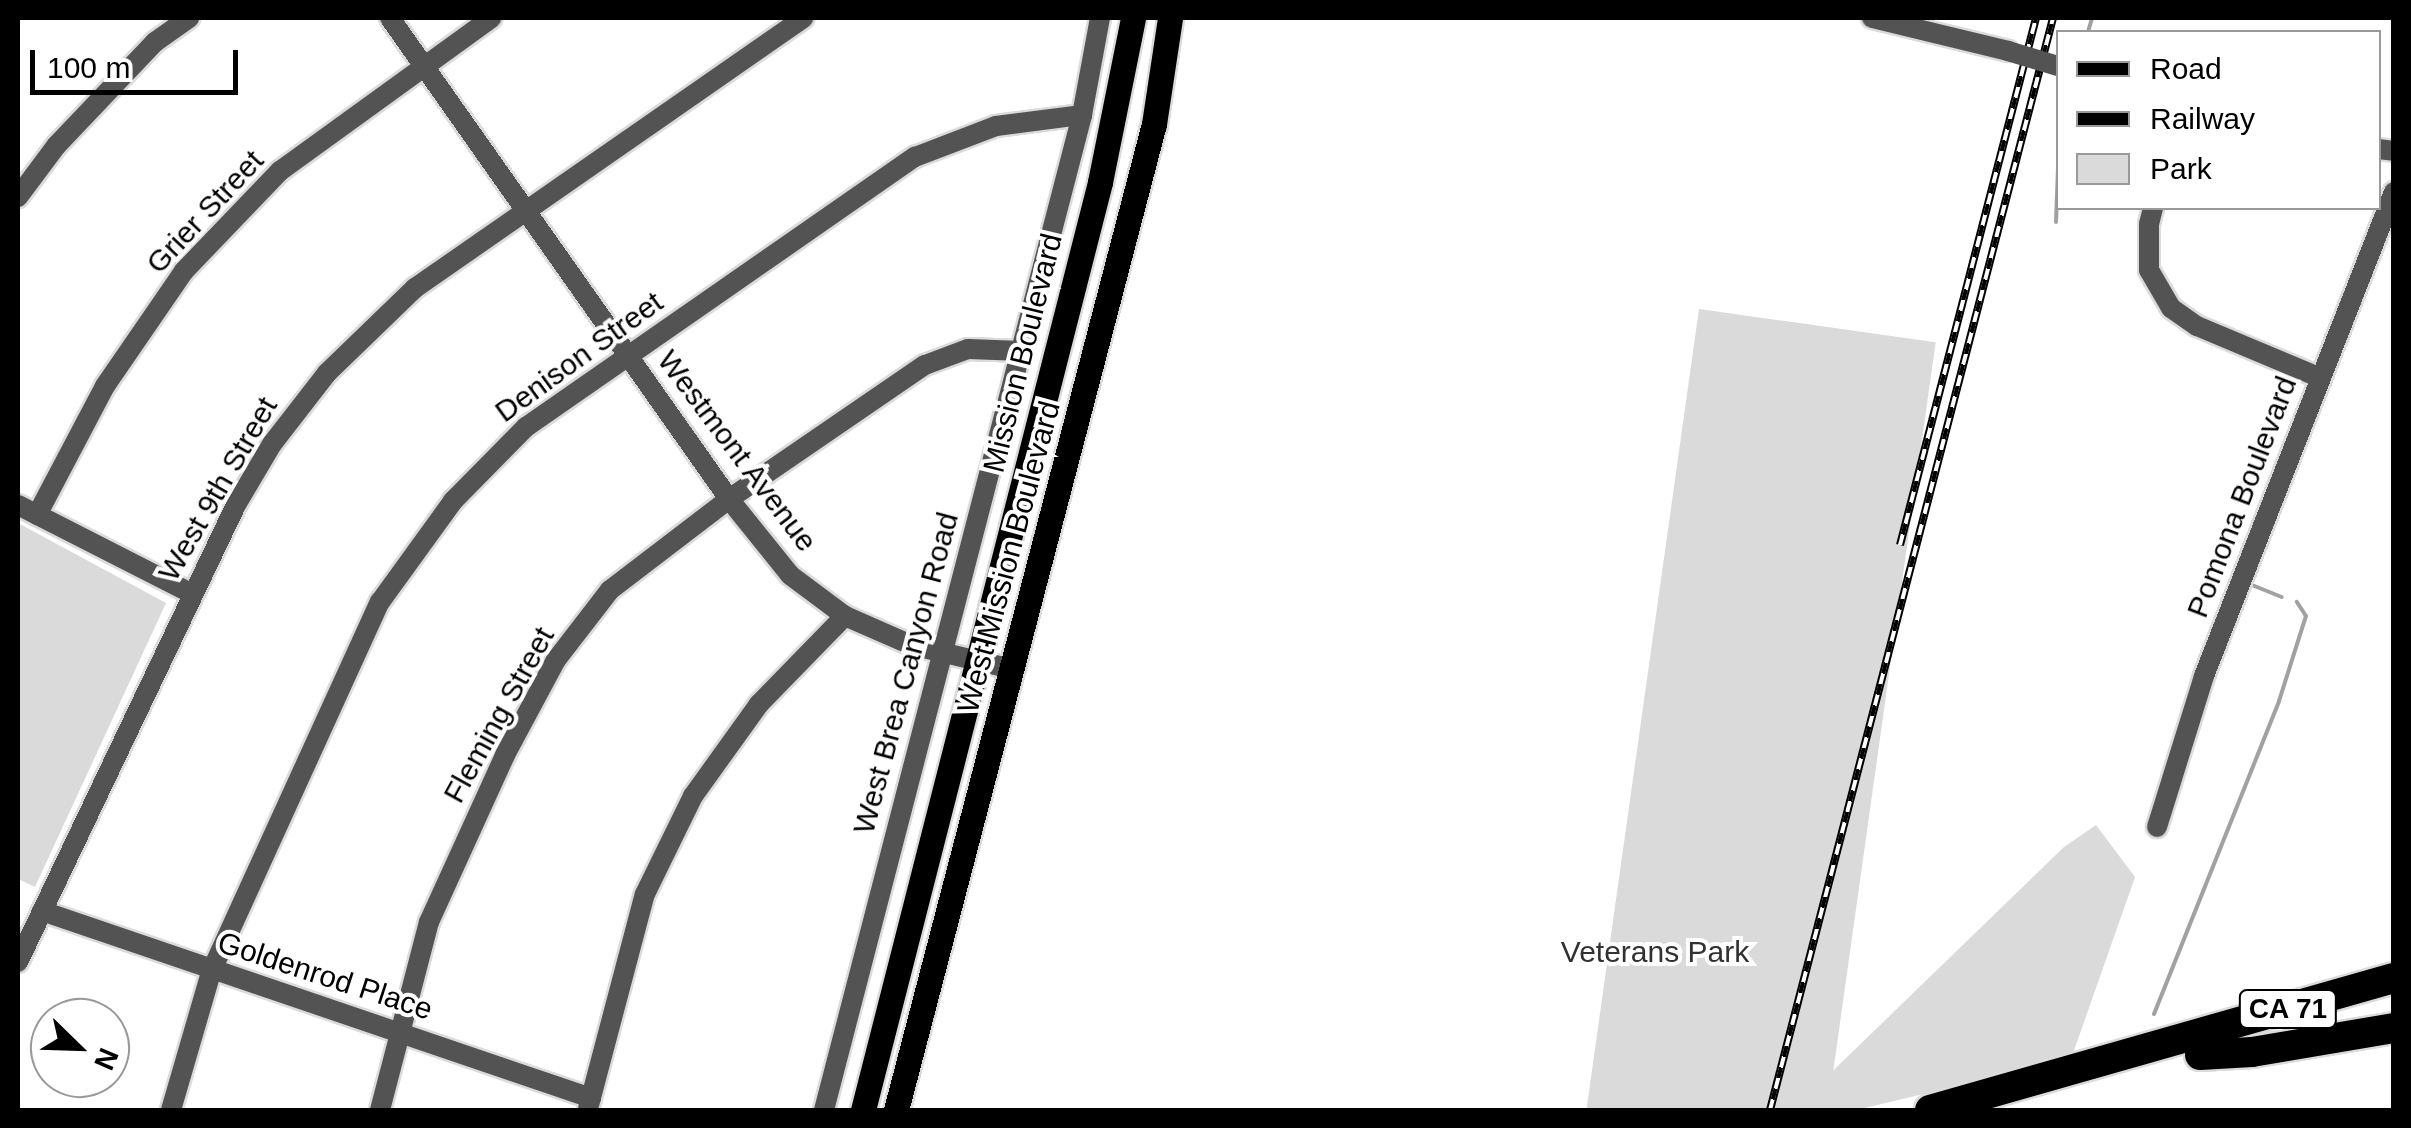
<!DOCTYPE html>
<html>
<head>
<meta charset="utf-8">
<style>
  body { margin:0 }
  #map { position:relative; width:2411px; height:1128px; overflow:hidden; background:#fff; font-family:Arial,sans-serif }
  div>[style] { position:absolute }
  .green>* { inset:0; background:#dadada; transform-origin:0 0 }
  .stream>* { height:4px; margin:-2px; padding:0 2px; transform-origin:2px; border-radius:2px; background:#a1a1a1 }
  .roads { filter:drop-shadow(2px 0 #dbdbdb) drop-shadow(-2px 0 #dbdbdb) drop-shadow(0 2px #dbdbdb) drop-shadow(0 -2px #dbdbdb) }
  .minor>* { height:20px; margin:-10px; padding:0 10px; transform-origin:10px; border-radius:10px; background:#535353 }
  .major>* { height:25px; margin:-12.5px; padding:0 12.5px; transform-origin:12.5px; border-radius:12.5px; background:#000 }
  .highway>* { height:30px; margin:-15px; padding:0 15px; transform-origin:15px; border-radius:15px; background:#000 }
  .rail>* { height:8px; margin-top:-4px; transform-origin:0; background:repeating-linear-gradient(90deg,#fff 0 11px,#000 0 22px); box-sizing:border-box; border-block:2px solid #000 }
  .minor-bridge>* { height:20px; margin:-10px; padding:0 10px; transform-origin:10px; border-radius:10px; background:#535353 }
  span { translate:-50% -50%; white-space:nowrap; text-align:center; line-height:1.15; -webkit-text-stroke:8px #fff; paint-order:stroke }
  .shield-label span { padding:2px 8px; background:#fff; border:2px solid; border-radius:8px; -webkit-text-stroke-width:0 }
  .shield-label { font-size:28px; color:#000; font-weight:700 }
  .street-label { font-size:30px; color:#000 }
  .park-label { font-size:30px; color:#313131 }
  .frame { position:absolute; inset:0; border:20px solid #000; pointer-events:none }
  .legend { position:absolute; left:2056px; top:30px; width:325px; height:180px; box-sizing:border-box; background:#fff; border:2px solid #999; margin:0; padding:12px 18px; list-style:none; font-size:30px; color:#000 }
  .legend li { display:flex; align-items:center; gap:20px; height:50px }
  .legend b { width:50px; border:2px solid #999 }
  .north { position:absolute; left:30px; top:998px; width:100px; height:100px; box-sizing:border-box; background:#fff; border:2px solid #999; border-radius:50%; rotate:113deg; font-size:28px; font-weight:700; line-height:40px; text-align:center; color:#000 }
  .north::after { content:''; display:block; margin:auto; width:35px; height:45px; background:#000; clip-path:polygon(50% 0,100% 100%,50% 72%,0 100%) }
  .scale { position:absolute; left:30px; top:50px; width:208px; height:45px; box-sizing:border-box; border:5px solid #000; border-top:0; padding-left:12px; font-size:30px; line-height:35px; white-space:nowrap; color:#000; -webkit-text-stroke:8px #fff; paint-order:stroke }
</style>
</head>
<body>
<div id="map">
  <div class="green">
    <i style="left:1699px;top:309px;width:239px;height:828px;rotate:8deg"></i>
    <i style="clip-path:polygon(18px 523px,166px 603px,35px 887px,18px 879px)"></i>
    <i style="clip-path:polygon(2096px 825px,2135px 877px,2071px 1059px,1856px 1110px,1809px 1110px,1812px 1091px,2064px 847px)"></i>
  </div>
  <div class="stream">
    <i style="left:2088px;top:32px;width:15px;rotate:-74deg"></i>
    <i style="left:2056px;top:222px;width:54px;rotate:-87.9deg"></i>
    <i style="left:2252px;top:585px;width:32px;rotate:22deg"></i>
    <i style="left:2154px;top:1014px;width:337px;rotate:-68.2deg"></i>
    <i style="left:2279px;top:701px;width:89px;rotate:-72.4deg"></i>
    <i style="left:2306px;top:616px;width:17px;rotate:-123deg"></i>
  </div>
  <div class="roads">
    <div class="minor">
      <i style="left:390px;top:18px;width:588px;rotate:54.82deg"></i>
      <i style="left:729px;top:499px;width:97px;rotate:51.2deg"></i>
      <i style="left:790px;top:575px;width:69px;rotate:36.7deg"></i>
      <i style="left:845px;top:616px;width:72px;rotate:23.7deg"></i>
      <i style="left:911px;top:645px;width:104px;rotate:13.4deg"></i>
      <i style="left:1872px;top:18px;width:140px;rotate:13.6deg"></i>
      <i style="left:2378px;top:149px;width:16px;rotate:7deg"></i>
      <i style="left:18px;top:197px;width:64px;rotate:-53.3deg"></i>
      <i style="left:56px;top:146px;width:144px;rotate:-46.4deg"></i>
      <i style="left:155px;top:42px;width:42px;rotate:-35.2deg"></i>
      <i style="left:2153px;top:208px;width:16px;rotate:104deg"></i>
      <i style="left:2149px;top:224px;width:46px;rotate:90deg"></i>
      <i style="left:2149px;top:270px;width:44px;rotate:59.9deg"></i>
      <i style="left:2171px;top:308px;width:32px;rotate:35deg"></i>
      <i style="left:2197px;top:326px;width:134px;rotate:22.8deg"></i>
      <i style="left:18px;top:505px;width:194px;rotate:27deg"></i>
      <i style="left:37px;top:515px;width:146px;rotate:-62.2deg"></i>
      <i style="left:105px;top:386px;width:140px;rotate:-55.5deg"></i>
      <i style="left:184px;top:271px;width:139px;rotate:-46.2deg"></i>
      <i style="left:280px;top:171px;width:261px;rotate:-35.9deg"></i>
      <i style="left:2157px;top:827px;width:158px;rotate:-72.7deg"></i>
      <i style="left:2204px;top:676px;width:520px;rotate:-68.57deg"></i>
      <i style="left:42px;top:911px;width:580px;rotate:18.81deg"></i>
      <i style="left:18px;top:962px;width:506px;rotate:-64.5deg"></i>
      <i style="left:236px;top:505px;width:71px;rotate:-59.5deg"></i>
      <i style="left:272px;top:444px;width:90px;rotate:-52.2deg"></i>
      <i style="left:327px;top:373px;width:122px;rotate:-44deg"></i>
      <i style="left:415px;top:288px;width:473px;rotate:-34.8deg"></i>
      <i style="left:588px;top:1109px;width:222px;rotate:-75.2deg"></i>
      <i style="left:645px;top:894px;width:109px;rotate:-63.9deg"></i>
      <i style="left:693px;top:796px;width:113px;rotate:-54.3deg"></i>
      <i style="left:759px;top:704px;width:123px;rotate:-45.7deg"></i>
      <i style="left:171px;top:1110px;width:144px;rotate:-73.8deg"></i>
      <i style="left:211px;top:972px;width:407px;rotate:-65.5deg"></i>
      <i style="left:380px;top:602px;width:125px;rotate:-54.1deg"></i>
      <i style="left:453px;top:501px;width:104px;rotate:-45.4deg"></i>
      <i style="left:526px;top:427px;width:474px;rotate:-34.8deg"></i>
      <i style="left:915px;top:157px;width:87px;rotate:-20.9deg"></i>
      <i style="left:996px;top:126px;width:87px;rotate:-7.3deg"></i>
      <i style="left:380px;top:1110px;width:194px;rotate:-75.4deg"></i>
      <i style="left:429px;top:922px;width:183px;rotate:-65.5deg"></i>
      <i style="left:505px;top:755px;width:108px;rotate:-61.8deg"></i>
      <i style="left:556px;top:660px;width:88px;rotate:-52.4deg"></i>
      <i style="left:610px;top:590px;width:150px;rotate:-37.4deg"></i>
      <i style="left:729px;top:499px;width:237px;rotate:-34.4deg"></i>
      <i style="left:925px;top:365px;width:46px;rotate:-20.4deg"></i>
      <i style="left:968px;top:349px;width:54px;rotate:2.1deg"></i>
      <i style="left:824px;top:1110px;width:1028px;rotate:-75.46deg"></i>
      <i style="left:1082px;top:115px;width:99px;rotate:-79.5deg"></i>
    </div>
    <div class="major">
      <i style="left:863px;top:1110px;width:958px;rotate:-75.67deg"></i>
      <i style="left:1100px;top:182px;width:167px;rotate:-78.6deg"></i>
      <i style="left:896px;top:1110px;width:1019px;rotate:-75.34deg"></i>
      <i style="left:1154px;top:124px;width:107px;rotate:-81.4deg"></i>
    </div>
    <div class="highway">
      <i style="left:2200px;top:1055px;width:52px;rotate:-3.3deg"></i>
      <i style="left:2252px;top:1052px;width:144px;rotate:-9.6deg"></i>
      <i style="left:1930px;top:1110px;width:482px;rotate:-15.9deg"></i>
    </div>
  </div>
  <div class="rail">
    <i style="left:1900px;top:545px;width:544px;rotate:-75.53deg"></i>
    <i style="left:1770px;top:1110px;width:1128px;rotate:-75.47deg"></i>
  </div>
  <div class="minor-bridge">
    <i style="left:2008px;top:51px;width:52px;rotate:16.7deg"></i>
  </div>
  <div class="shield-label">
    <span style="left:2288px;top:1009px">CA 71</span>
  </div>
  <div class="street-label">
    <span style="left:205px;top:212px;rotate:-47deg">Grier Street</span>
    <span style="left:1023px;top:353px;rotate:-76deg">Mission Boulevard</span>
    <span style="left:579px;top:357px;rotate:-36deg">Denison Street</span>
    <span style="left:737px;top:451px;rotate:53deg">Westmont Avenue</span>
    <span style="left:218px;top:489px;rotate:-60deg">West 9th Street</span>
    <span style="left:2242px;top:497px;rotate:-69deg">Pomona Boulevard</span>
    <span style="left:1009px;top:557px;rotate:-75deg">West Mission Boulevard</span>
    <span style="left:906px;top:673px;rotate:-75deg">West Brea Canyon Road</span>
    <span style="left:499px;top:715px;rotate:-61deg">Fleming Street</span>
    <span style="left:325px;top:976px;rotate:18deg">Goldenrod Place</span>
  </div>
  <div class="park-label">
    <span style="left:1655px;top:952px">Veterans Park</span>
  </div>
  <div class="frame"></div>
  <ul class="legend">
  <li><b style="height:12px;background:#000"></b>Road</li>
  <li><b style="height:12px;background:#000"></b>Railway</li>
  <li><b style="height:28px;background:#dadada"></b>Park</li>
  </ul>
  <div class="north">N</div>
  <div class="scale">100 m</div>
</div>
</body>
</html>
